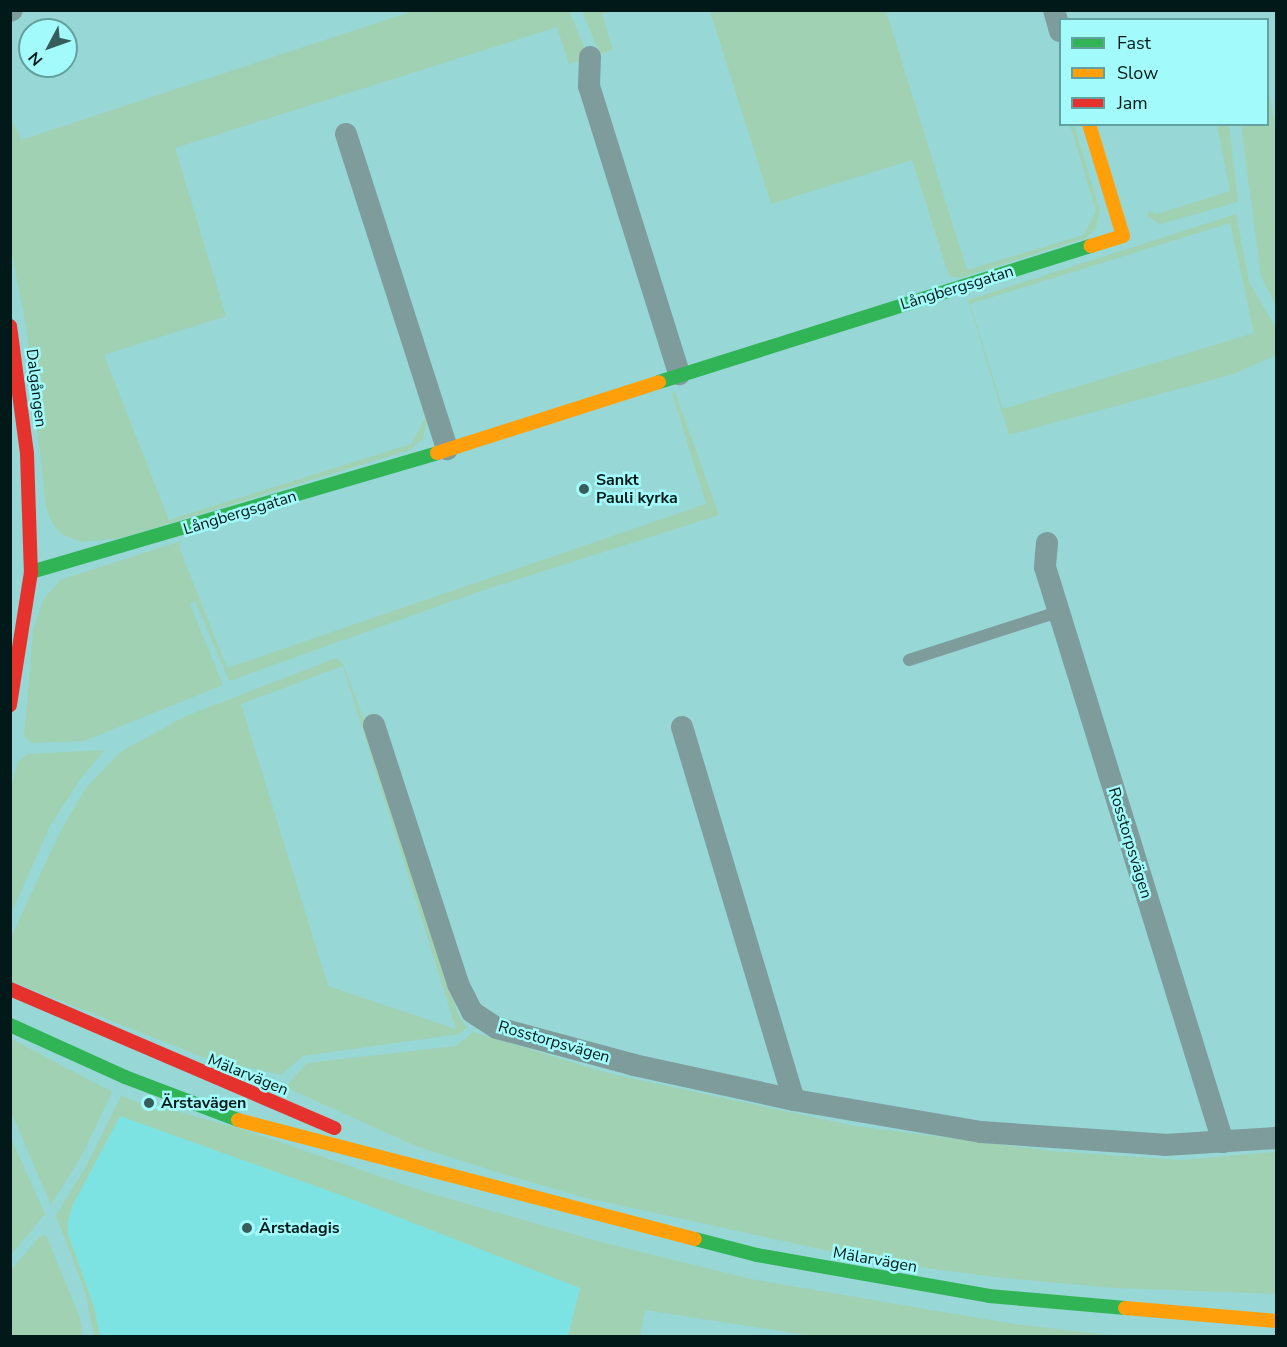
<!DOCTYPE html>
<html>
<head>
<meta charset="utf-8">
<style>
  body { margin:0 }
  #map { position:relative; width:1287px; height:1347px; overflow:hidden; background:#97d7d6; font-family:"Nunito Sans",sans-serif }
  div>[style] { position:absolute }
  .built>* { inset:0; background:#7ce3e2 }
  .green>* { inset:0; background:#a0d1b2 }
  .lane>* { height:12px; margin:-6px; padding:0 6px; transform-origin:6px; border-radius:6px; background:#7d9c9b }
  .street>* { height:22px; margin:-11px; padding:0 11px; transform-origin:11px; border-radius:11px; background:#7d9c9b }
  .fast>* { height:14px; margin:-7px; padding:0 7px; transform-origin:7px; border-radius:7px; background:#30b455 }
  .slow>* { height:14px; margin:-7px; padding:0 7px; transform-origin:7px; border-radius:7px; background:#ff9f0a }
  .jam>* { height:14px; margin:-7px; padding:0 7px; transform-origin:7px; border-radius:7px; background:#e5322d }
  .dots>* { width:16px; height:16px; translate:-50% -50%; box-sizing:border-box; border:3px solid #a2fbfa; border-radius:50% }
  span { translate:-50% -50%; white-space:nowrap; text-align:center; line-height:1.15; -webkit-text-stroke:5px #a2fbfa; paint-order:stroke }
  .street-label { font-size:16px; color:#011919 }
  .poi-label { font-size:16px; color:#011919; font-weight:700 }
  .left { translate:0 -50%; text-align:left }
  .frame { position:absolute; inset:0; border:12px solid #011919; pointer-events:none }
  .legend { position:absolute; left:1059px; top:18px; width:210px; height:108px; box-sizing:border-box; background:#a2fbfa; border:2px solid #62a1a0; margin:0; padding:8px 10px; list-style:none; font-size:18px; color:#011919 }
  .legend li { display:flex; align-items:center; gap:12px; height:30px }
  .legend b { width:30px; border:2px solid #62a1a0 }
  .north { position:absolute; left:18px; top:18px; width:60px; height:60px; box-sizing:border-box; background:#a2fbfa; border:2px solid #62a1a0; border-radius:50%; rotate:229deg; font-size:16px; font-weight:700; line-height:24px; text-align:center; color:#011919 }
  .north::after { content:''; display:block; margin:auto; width:21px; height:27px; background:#365c5b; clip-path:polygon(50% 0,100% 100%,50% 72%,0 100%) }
</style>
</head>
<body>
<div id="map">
  <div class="built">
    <i style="clip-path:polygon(120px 1116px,357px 1201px,580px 1288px,568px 1336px,100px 1336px,68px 1234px,68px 1221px,72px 1206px)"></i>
  </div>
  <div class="green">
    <i style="clip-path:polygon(413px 11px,569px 11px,589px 58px,569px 64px,557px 27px,175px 148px,226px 316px,104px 355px,169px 520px,411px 444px,425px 419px,397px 321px,427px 419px,423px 439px,410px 450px,121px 538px,83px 542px,63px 535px,53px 525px,46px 508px,26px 327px,11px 248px,10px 115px,21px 140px)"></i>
    <i style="clip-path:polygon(582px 11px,613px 11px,602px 14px,613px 50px,600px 54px)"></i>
    <i style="clip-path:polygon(710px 11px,886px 11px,967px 270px,1084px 235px,1096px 211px,1070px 125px,1074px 125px,1100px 210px,1096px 228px,1086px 238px,960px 278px,949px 276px,912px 160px,771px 204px)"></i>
    <i style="clip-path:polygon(1268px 87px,1276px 131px,1276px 305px,1261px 277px,1241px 125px,1268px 124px)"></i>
    <i style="clip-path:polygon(1217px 125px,1229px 125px,1238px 202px,1160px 224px,1147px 216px,1149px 211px,1157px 214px,1230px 191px)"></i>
    <i style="clip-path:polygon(evenodd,1236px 214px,1249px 282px,1276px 328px,1276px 355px,1234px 374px,1009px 435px,968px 300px,1236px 214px,1230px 223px,1254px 333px,1003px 409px,970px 304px,1230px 223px)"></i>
    <i style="clip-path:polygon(675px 392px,719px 515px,478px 592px,229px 681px,195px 601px,190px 604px,223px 685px,84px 741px,32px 743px,24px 736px,33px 631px,43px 600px,60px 580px,181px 541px,179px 547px,227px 668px,706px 504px,672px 393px)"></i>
    <i style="clip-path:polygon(evenodd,336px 658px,343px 663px,367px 728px,459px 1017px,467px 1027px,460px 1034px,303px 1056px,281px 1075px,247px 1067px,243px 1073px,11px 981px,11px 937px,60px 832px,85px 789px,120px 752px,186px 716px,336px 658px,343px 666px,456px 1029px,328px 986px,241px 704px,343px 666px)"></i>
    <i style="clip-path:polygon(105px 750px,81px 778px,50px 826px,11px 914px,11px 790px,17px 763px,27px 754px)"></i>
    <i style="clip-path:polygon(473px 1032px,611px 1074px,855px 1126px,1052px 1151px,1181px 1160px,1276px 1152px,1276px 1294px,1114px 1288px,995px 1277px,875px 1261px,582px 1197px,500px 1173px,416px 1146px,285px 1087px,307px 1063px,456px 1046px)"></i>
    <i style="clip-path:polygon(10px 1038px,112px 1092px,82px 1155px,51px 1205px,11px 1112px)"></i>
    <i style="clip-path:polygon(121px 1096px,158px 1110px,176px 1111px,244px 1130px,429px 1193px,601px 1242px,751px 1279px,1014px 1324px,1118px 1336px,813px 1336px,645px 1310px,640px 1336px,568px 1336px,580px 1288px,357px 1201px,120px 1116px,72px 1206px,68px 1221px,68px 1234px,94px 1307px,100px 1336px,94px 1336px,86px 1295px,56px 1215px,87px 1165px)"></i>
    <i style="clip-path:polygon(10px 1136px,45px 1214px,11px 1255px,10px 1255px)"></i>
    <i style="clip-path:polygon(46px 1235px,80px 1318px,83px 1336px,11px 1336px,11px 1270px,40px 1236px)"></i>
  </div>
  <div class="lane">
    <i style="left:909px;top:660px;width:157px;rotate:-17.9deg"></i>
  </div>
  <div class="street">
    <i style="left:1054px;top:10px;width:22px;rotate:74deg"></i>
    <i style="left:10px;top:11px;width:2px;rotate:-27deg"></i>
    <i style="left:590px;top:57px;width:29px;rotate:92deg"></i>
    <i style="left:589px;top:86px;width:302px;rotate:72.6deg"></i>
    <i style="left:346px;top:134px;width:331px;rotate:72.2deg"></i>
    <i style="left:1047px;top:543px;width:24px;rotate:95deg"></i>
    <i style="left:1045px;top:567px;width:602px;rotate:72.8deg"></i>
    <i style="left:374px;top:725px;width:272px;rotate:72deg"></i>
    <i style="left:458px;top:984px;width:31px;rotate:63deg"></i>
    <i style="left:472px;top:1012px;width:30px;rotate:33deg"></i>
    <i style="left:497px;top:1028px;width:142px;rotate:15.1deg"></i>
    <i style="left:634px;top:1065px;width:164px;rotate:12.3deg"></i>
    <i style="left:794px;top:1100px;width:190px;rotate:9.7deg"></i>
    <i style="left:981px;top:1132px;width:184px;rotate:4deg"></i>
    <i style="left:1165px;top:1145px;width:111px;rotate:-3.6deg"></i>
    <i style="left:682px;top:727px;width:389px;rotate:73.3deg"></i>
  </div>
  <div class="fast">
    <i style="left:659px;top:382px;width:453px;rotate:-17.5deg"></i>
    <i style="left:31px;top:572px;width:423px;rotate:-16.3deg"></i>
    <i style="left:10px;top:1025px;width:126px;rotate:24.3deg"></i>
    <i style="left:125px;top:1077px;width:121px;rotate:20.8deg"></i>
    <i style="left:695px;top:1239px;width:64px;rotate:14.5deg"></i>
    <i style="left:757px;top:1255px;width:236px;rotate:10deg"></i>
    <i style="left:989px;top:1296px;width:137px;rotate:5deg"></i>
  </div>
  <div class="slow">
    <i style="left:1089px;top:124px;width:117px;rotate:73.1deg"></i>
    <i style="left:1123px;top:236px;width:34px;rotate:163deg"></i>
    <i style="left:437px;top:453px;width:233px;rotate:-17.7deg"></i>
    <i style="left:238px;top:1120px;width:472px;rotate:14.6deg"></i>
    <i style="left:1125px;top:1308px;width:152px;rotate:4.9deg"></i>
  </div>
  <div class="jam">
    <i style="left:10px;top:326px;width:129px;rotate:82.4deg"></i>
    <i style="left:27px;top:454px;width:118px;rotate:88.1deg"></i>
    <i style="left:31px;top:572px;width:135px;rotate:99deg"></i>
    <i style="left:10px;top:989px;width:353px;rotate:23.2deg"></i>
  </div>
  <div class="dots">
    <i style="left:584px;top:489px;background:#365c5b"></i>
    <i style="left:149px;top:1103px;background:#365c5b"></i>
    <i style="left:247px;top:1228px;background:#365c5b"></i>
  </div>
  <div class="street-label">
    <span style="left:957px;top:288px;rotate:-17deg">Långbergsgatan</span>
    <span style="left:36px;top:388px;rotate:83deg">Dalgången</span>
    <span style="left:240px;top:513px;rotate:-17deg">Långbergsgatan</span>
    <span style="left:1130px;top:843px;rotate:73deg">Rosstorpsvägen</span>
    <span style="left:554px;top:1042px;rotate:16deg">Rosstorpsvägen</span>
    <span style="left:248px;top:1075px;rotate:22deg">Mälarvägen</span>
    <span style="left:875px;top:1260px;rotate:10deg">Mälarvägen</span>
  </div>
  <div class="poi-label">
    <span class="left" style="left:596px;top:489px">Sankt<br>Pauli kyrka</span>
    <span class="left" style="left:161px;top:1103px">Ärstavägen</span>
    <span class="left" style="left:259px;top:1228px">Ärstadagis</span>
  </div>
  <div class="frame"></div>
  <ul class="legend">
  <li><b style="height:8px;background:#30b455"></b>Fast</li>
  <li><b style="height:8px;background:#ff9f0a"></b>Slow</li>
  <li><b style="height:8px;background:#e5322d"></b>Jam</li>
  </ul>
  <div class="north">N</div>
</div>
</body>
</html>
